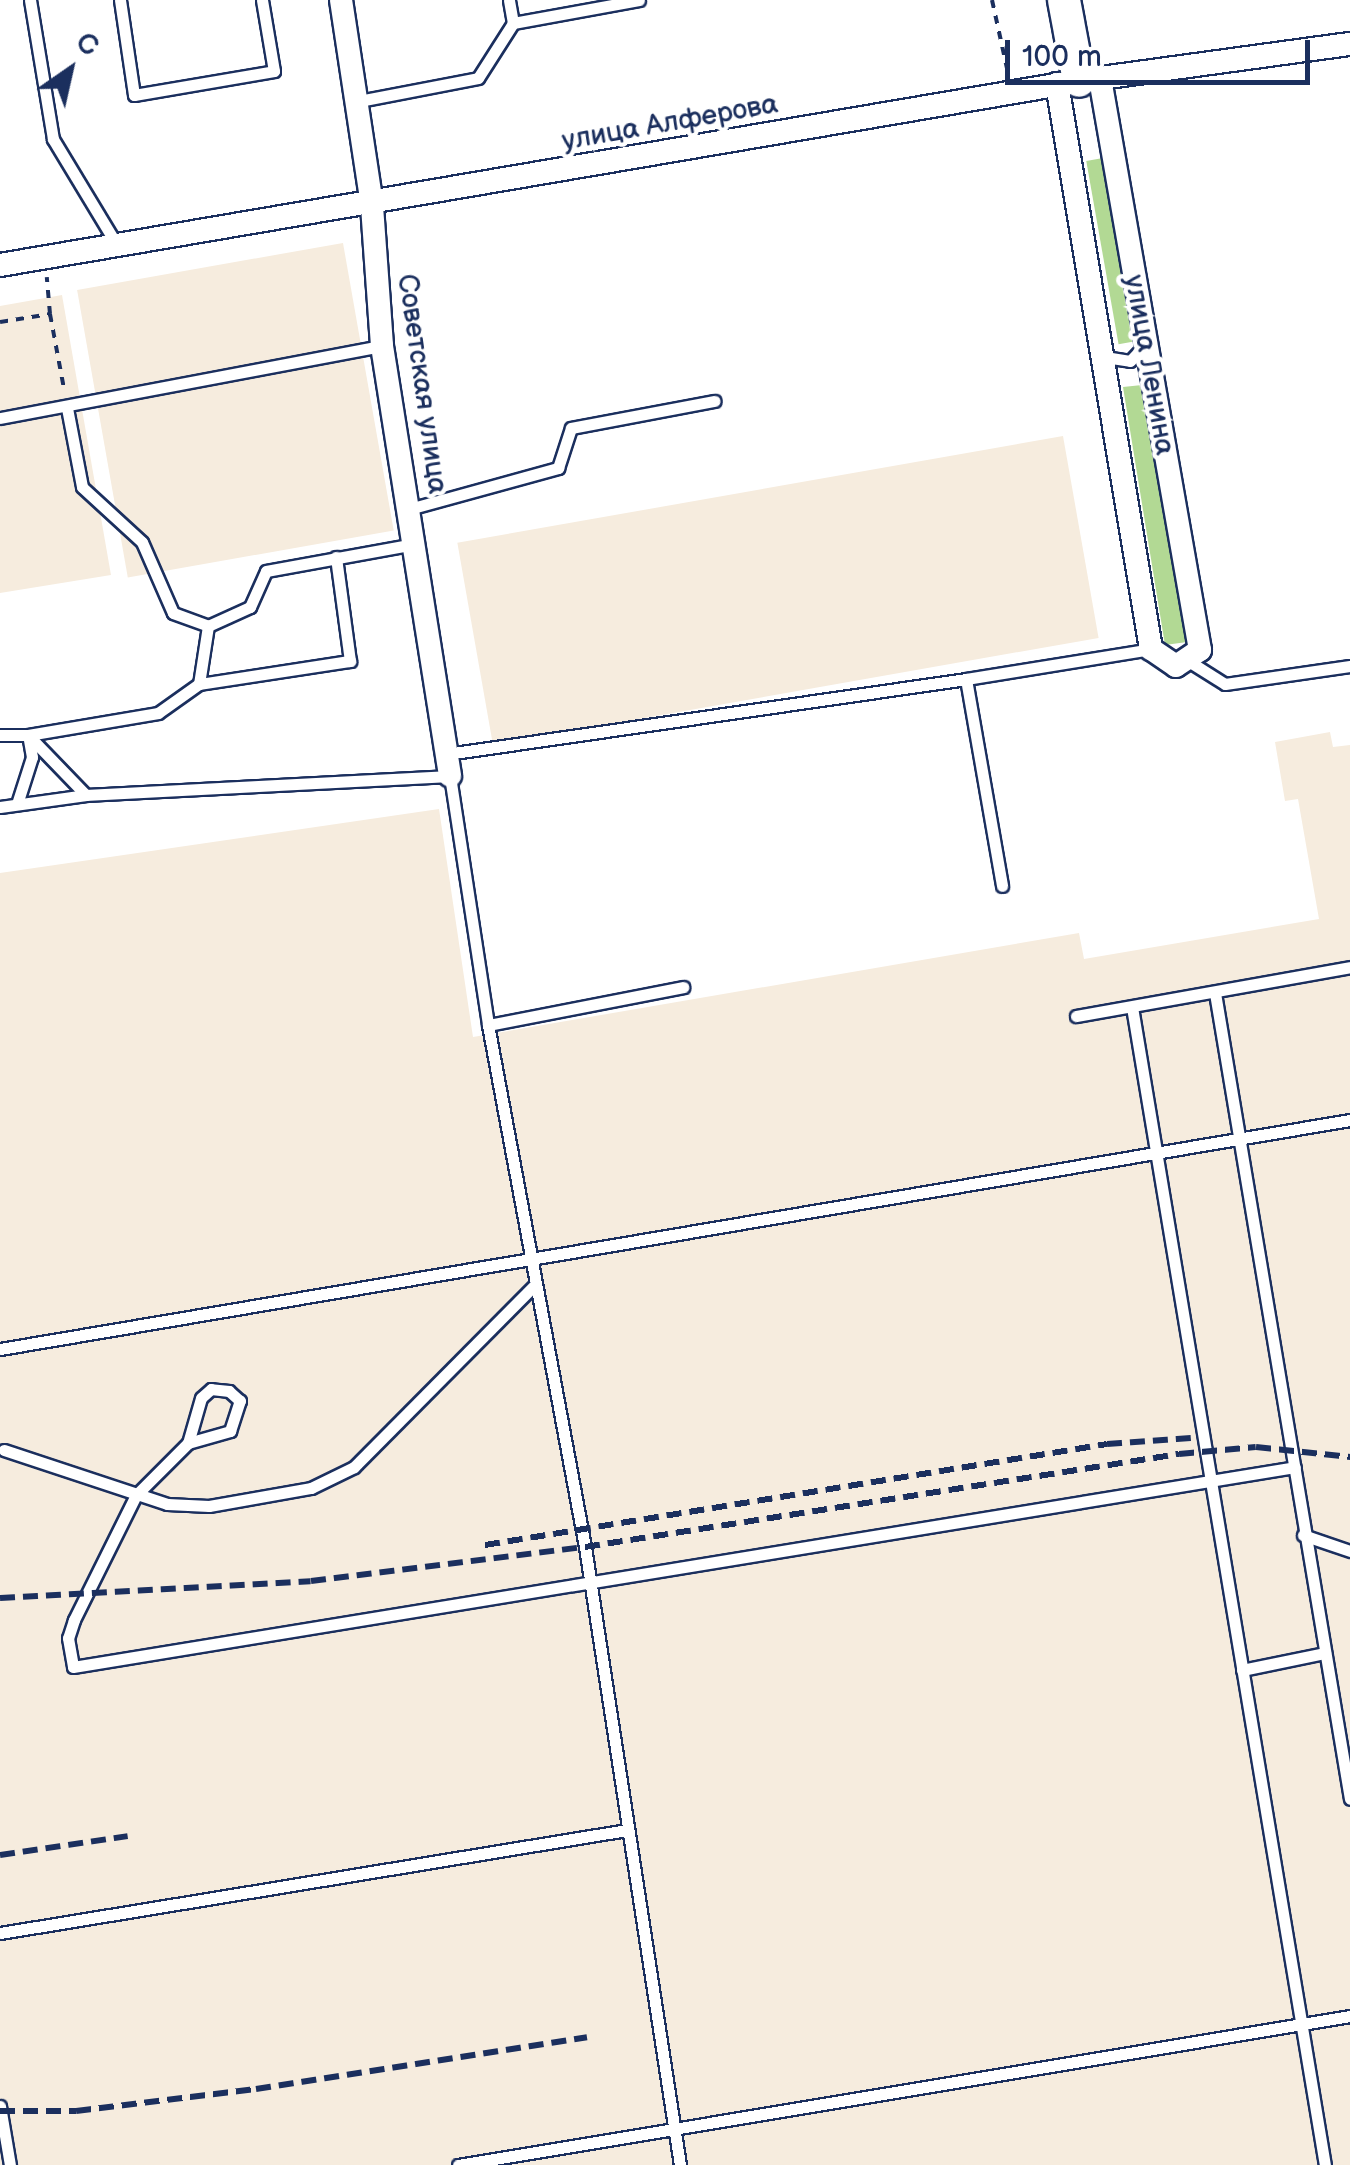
<!DOCTYPE html>
<html>
<head>
<meta charset="utf-8">
<style>
  body { margin:0 }
  #map { position:relative; width:1350px; height:2165px; overflow:hidden; background:#fff; font-family:"Balsamiq Sans",sans-serif }
  div>[style] { position:absolute }
  .built>* { inset:0; background:#f6ecde; transform-origin:0 0 }
  .green>* { inset:0; background:#b2d994; transform-origin:0 0 }
  .path>* { height:4px; margin-top:-2px; transform-origin:0; background:repeating-linear-gradient(90deg,#1b2f5e 0 8px,transparent 0 16px) }
  .roads { filter:drop-shadow(2px 0 #1b2f5e) drop-shadow(-2px 0 #1b2f5e) drop-shadow(0 2px #1b2f5e) drop-shadow(0 -2px #1b2f5e) }
  .lane>* { height:11px; margin:-5.5px; padding:0 5.5px; transform-origin:5.5px; border-radius:5.5px; background:#fff }
  .street>* { height:22px; margin:-11px; padding:0 11px; transform-origin:11px; border-radius:11px; background:#fff }
  .secondary>* { height:32px; margin:-16px; padding:0 16px; transform-origin:16px; border-radius:16px; background:#fff }
  .rail>* { height:6px; margin-top:-3px; transform-origin:0; background:repeating-linear-gradient(90deg,#1b2f5e 0 15px,transparent 0 23px) }
  span { translate:-50% -50%; white-space:nowrap; text-align:center; line-height:1.15; -webkit-text-stroke:9px #fff; paint-order:stroke }
  .street-label { font-size:28px; color:#1b2f5e }
  .north { position:absolute; left:20px; top:20px; width:100px; height:100px; -webkit-text-stroke:8px #fff; paint-order:stroke; rotate:34deg; font-size:28px; font-weight:700; line-height:40px; text-align:center; color:#1b2f5e }
  .north::after { content:''; display:block; margin:auto; width:35px; height:45px; background:#1b2f5e; clip-path:polygon(50% 0,100% 100%,50% 72%,0 100%) }
  .scale { position:absolute; left:1005px; top:40px; width:305px; height:45px; box-sizing:border-box; border:5px solid #1b2f5e; border-top:0; padding-left:12px; font-size:30px; line-height:35px; white-space:nowrap; color:#1b2f5e; -webkit-text-stroke:8px #fff; paint-order:stroke }
</style>
</head>
<body>
<div id="map">
  <div class="built">
    <i style="left:343px;top:243px;width:292px;height:270px;rotate:80deg"></i>
    <i style="clip-path:polygon(62px 295px,111px 575px,0 593px,0 306px)"></i>
    <i style="left:1063px;top:436px;width:205px;height:615px;rotate:80deg"></i>
    <i style="clip-path:polygon(1330px 732px,1333px 747px,1350px 745px,1350px 2165px,0 2165px,0 873px,439px 809px,473px 1037px,1079px 933px,1084px 959px,1319px 919px,1298px 799px,1285px 801px,1275px 742px)"></i>
  </div>
  <div class="green">
    <i style="left:1103px;top:158px;width:186px;height:17px;rotate:80deg"></i>
    <i style="clip-path:polygon(1142px 385px,1187px 642px,1165px 645px,1123px 387px)"></i>
  </div>
  <div class="path">
    <i style="left:992px;top:0;width:75px;rotate:77.6deg"></i>
    <i style="left:50px;top:314px;width:76px;rotate:79.4deg"></i>
    <i style="left:0;top:322px;width:51px;rotate:-9.1deg"></i>
    <i style="left:50px;top:314px;width:37px;rotate:-95deg"></i>
  </div>
  <div class="roads">
    <div class="lane">
      <i style="left:30px;top:0;width:141px;rotate:80.6deg"></i>
      <i style="left:53px;top:139px;width:124px;rotate:58.9deg"></i>
      <i style="left:120px;top:0;width:96px;rotate:81.6deg"></i>
      <i style="left:134px;top:95px;width:142px;rotate:-9.7deg"></i>
      <i style="left:274px;top:71px;width:72px;rotate:-99.6deg"></i>
      <i style="left:513px;top:23px;width:128px;rotate:-10.3deg"></i>
      <i style="left:359px;top:101px;width:121px;rotate:-10.9deg"></i>
      <i style="left:478px;top:78px;width:65px;rotate:-57.5deg"></i>
      <i style="left:513px;top:23px;width:23px;rotate:-100deg"></i>
      <i style="left:1105px;top:357px;width:25px;rotate:9deg"></i>
      <i style="left:1130px;top:361px;width:22px;rotate:-47deg"></i>
      <i style="left:67px;top:408px;width:80px;rotate:79.2deg"></i>
      <i style="left:82px;top:487px;width:81px;rotate:42.5deg"></i>
      <i style="left:142px;top:542px;width:77px;rotate:66.4deg"></i>
      <i style="left:173px;top:613px;width:37px;rotate:20deg"></i>
      <i style="left:0;top:418px;width:389px;rotate:-10.7deg"></i>
      <i style="left:409px;top:509px;width:155px;rotate:-15.4deg"></i>
      <i style="left:558px;top:468px;width:42px;rotate:-72deg"></i>
      <i style="left:571px;top:428px;width:146px;rotate:-10.7deg"></i>
      <i style="left:1190px;top:662px;width:41px;rotate:32.2deg"></i>
      <i style="left:1225px;top:684px;width:126px;rotate:-8.2deg"></i>
      <i style="left:966px;top:679px;width:187px;rotate:-9.2deg"></i>
      <i style="left:199px;top:684px;width:59px;rotate:-81.2deg"></i>
      <i style="left:208px;top:626px;width:46px;rotate:-24.3deg"></i>
      <i style="left:250px;top:607px;width:39px;rotate:-66deg"></i>
      <i style="left:266px;top:571px;width:151px;rotate:-10.3deg"></i>
      <i style="left:0;top:735px;width:28px"></i>
      <i style="left:28px;top:735px;width:83px;rotate:46deg"></i>
      <i style="left:447px;top:754px;width:524px;rotate:-8.22deg"></i>
      <i style="left:966px;top:679px;width:210px;rotate:80.1deg"></i>
      <i style="left:17px;top:804px;width:49px;rotate:-72.3deg"></i>
      <i style="left:32px;top:757px;width:22px;rotate:-100deg"></i>
      <i style="left:28px;top:735px;width:132px;rotate:-9.6deg"></i>
      <i style="left:158px;top:713px;width:50px;rotate:-35.3deg"></i>
      <i style="left:199px;top:684px;width:153px;rotate:-8.7deg"></i>
      <i style="left:350px;top:661px;width:105px;rotate:-97.7deg"></i>
      <i style="left:0;top:807px;width:87px;rotate:-7.9deg"></i>
      <i style="left:86px;top:795px;width:364px;rotate:-3deg"></i>
      <i style="left:450px;top:776px;width:252px;rotate:81.3deg"></i>
      <i style="left:488px;top:1025px;width:531px;rotate:79.47deg"></i>
      <i style="left:585px;top:1547px;width:625px;rotate:81.26deg"></i>
      <i style="left:1215px;top:993px;width:817px;rotate:80.49deg"></i>
      <i style="left:1132px;top:1007px;width:1174px;rotate:80.54deg"></i>
      <i style="left:1076px;top:1016px;width:278px;rotate:-10.1deg"></i>
      <i style="left:488px;top:1025px;width:199px;rotate:-11deg"></i>
      <i style="left:0;top:1349px;width:1369px;rotate:-9.63deg"></i>
      <i style="left:188px;top:1443px;width:44px;rotate:-15.9deg"></i>
      <i style="left:230px;top:1431px;width:32px;rotate:-72deg"></i>
      <i style="left:240px;top:1401px;width:15px;rotate:-138deg"></i>
      <i style="left:229px;top:1391px;width:18px;rotate:-174deg"></i>
      <i style="left:211px;top:1389px;width:13px;rotate:138deg"></i>
      <i style="left:201px;top:1398px;width:47px;rotate:106.1deg"></i>
      <i style="left:188px;top:1443px;width:74px;rotate:135deg"></i>
      <i style="left:136px;top:1495px;width:140px;rotate:116.4deg"></i>
      <i style="left:74px;top:1620px;width:19px;rotate:108deg"></i>
      <i style="left:68px;top:1638px;width:29px;rotate:80deg"></i>
      <i style="left:73px;top:1667px;width:1238px;rotate:-9.29deg"></i>
      <i style="left:4px;top:1450px;width:172px;rotate:18.3deg"></i>
      <i style="left:167px;top:1504px;width:42px;rotate:2.7deg"></i>
      <i style="left:209px;top:1506px;width:104px;rotate:-10deg"></i>
      <i style="left:311px;top:1488px;width:48px;rotate:-26deg"></i>
      <i style="left:354px;top:1467px;width:257px;rotate:-45.2deg"></i>
      <i style="left:1303px;top:1535px;width:50px;rotate:18.8deg"></i>
      <i style="left:1242px;top:1670px;width:85px;rotate:-11.6deg"></i>
      <i style="left:0;top:1933px;width:635px;rotate:-9.33deg"></i>
      <i style="left:0;top:2106px;width:60px;rotate:80.4deg"></i>
      <i style="left:458px;top:2165px;width:904px;rotate:-9.48deg"></i>
    </div>
    <div class="street">
      <i style="left:341px;top:0;width:208px;rotate:81.4deg"></i>
      <i style="left:372px;top:206px;width:140px;rotate:85.9deg"></i>
      <i style="left:382px;top:346px;width:435px;rotate:81deg"></i>
      <i style="left:1057px;top:84px;width:573px;rotate:80.55deg"></i>
      <i style="left:1151px;top:649px;width:30px;rotate:34deg"></i>
      <i style="left:1176px;top:666px;width:29px;rotate:-34deg"></i>
      <i style="left:1200px;top:650px;width:580px;rotate:-99.93deg"></i>
      <i style="left:0;top:265px;width:1095px;rotate:-9.68deg"></i>
      <i style="left:1079px;top:81px;width:274px;rotate:-7.8deg"></i>
    </div>
    <div class="secondary">
      <i style="left:1064px;top:0;width:82px;rotate:79.5deg"></i>
    </div>
  </div>
  <div class="rail">
    <i style="left:485px;top:1545px;width:630px;rotate:-9.22deg"></i>
    <i style="left:1107px;top:1444px;width:84px;rotate:-4.1deg"></i>
    <i style="left:0;top:1598px;width:311px;rotate:-3.1deg"></i>
    <i style="left:311px;top:1581px;width:276px;rotate:-7.1deg"></i>
    <i style="left:585px;top:1547px;width:601px;rotate:-8.9deg"></i>
    <i style="left:1179px;top:1454px;width:77px;rotate:-5.2deg"></i>
    <i style="left:1256px;top:1447px;width:95px;rotate:6.1deg"></i>
    <i style="left:0;top:1855px;width:129px;rotate:-8.4deg"></i>
    <i style="left:0;top:2111px;width:76px"></i>
    <i style="left:76px;top:2111px;width:181px;rotate:-7deg"></i>
    <i style="left:256px;top:2089px;width:335px;rotate:-8.9deg"></i>
  </div>
  <div class="street-label">
    <span style="left:670px;top:123px;rotate:-10deg">улица Алферова</span>
    <span style="left:1149px;top:365px;rotate:80deg">улица Ленина</span>
    <span style="left:422px;top:384px;rotate:82deg">Советская улица</span>
  </div>
  <div class="north">С</div>
  <div class="scale">100 m</div>
</div>
</body>
</html>
